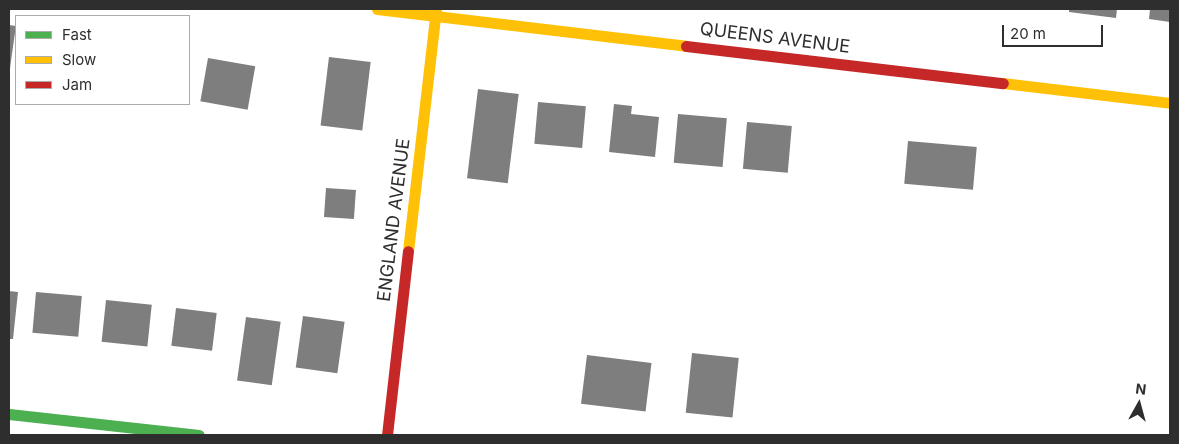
<!DOCTYPE html>
<html>
<head>
<meta charset="utf-8">
<style>
  body { margin:0 }
  #map { position:relative; width:1179px; height:444px; overflow:hidden; background:#fff; font-family:Inter,sans-serif }
  div>[style] { position:absolute }
  .building>* { inset:0; background:#7e7e7e; transform-origin:0 0 }
  .fast>* { height:11px; margin:-5.5px; padding:0 5.5px; transform-origin:5.5px; border-radius:5.5px; background:#4caf50 }
  .slow>* { height:11px; margin:-5.5px; padding:0 5.5px; transform-origin:5.5px; border-radius:5.5px; background:#ffc107 }
  .jam>* { height:11px; margin:-5.5px; padding:0 5.5px; transform-origin:5.5px; border-radius:5.5px; background:#c62828 }
  span { translate:-50% -50%; white-space:nowrap; text-align:center; line-height:1.15; -webkit-text-stroke:5px #fff; paint-order:stroke }
  .street-label { font-size:18px; color:#2e2e2e }
  .frame { position:absolute; inset:0; border:10px solid #2e2e2e; pointer-events:none }
  .legend { position:absolute; left:15px; top:15px; width:175px; height:90px; box-sizing:border-box; background:#fff; border:1px solid #ababab; margin:0; padding:6px 9px; list-style:none; font-size:15px; color:#2e2e2e }
  .legend li { display:flex; align-items:center; gap:10px; height:25px }
  .legend b { width:25px; border:1px solid #ababab }
  .north { position:absolute; left:1114px; top:379px; width:50px; height:50px; -webkit-text-stroke:4px #fff; paint-order:stroke; rotate:7deg; font-size:14px; font-weight:700; line-height:20px; text-align:center; color:#2e2e2e }
  .north::after { content:''; display:block; margin:auto; width:18px; height:22px; background:#2e2e2e; clip-path:polygon(50% 0,100% 100%,50% 72%,0 100%) }
  .scale { position:absolute; left:1002px; top:25px; width:101px; height:22px; box-sizing:border-box; border:2px solid #2e2e2e; border-top:0; padding-left:6px; font-size:15px; line-height:18px; white-space:nowrap; color:#2e2e2e; -webkit-text-stroke:4px #fff; paint-order:stroke }
</style>
</head>
<body>
<div id="map">
  <div class="building">
    <i style="clip-path:polygon(1069px 9px,1117px 9px,1116px 18px,1069px 12px)"></i>
    <i style="clip-path:polygon(1150px 9px,1170px 9px,1170px 22px,1149px 19px)"></i>
    <i style="left:9px;top:25px;width:7px;height:59px;rotate:8deg"></i>
    <i style="left:329px;top:57px;width:42px;height:69px;rotate:7deg"></i>
    <i style="left:208px;top:58px;width:48px;height:44px;rotate:10deg"></i>
    <i style="left:478px;top:89px;width:41px;height:90px;rotate:7deg"></i>
    <i style="left:538px;top:102px;width:48px;height:42px;rotate:5deg"></i>
    <i style="clip-path:polygon(614px 104px,632px 106px,631px 114px,659px 117px,655px 157px,609px 152px)"></i>
    <i style="left:678px;top:114px;width:49px;height:49px;rotate:5deg"></i>
    <i style="left:747px;top:122px;width:45px;height:47px;rotate:5deg"></i>
    <i style="left:908px;top:141px;width:69px;height:43px;rotate:5deg"></i>
    <i style="left:326px;top:188px;width:30px;height:29px;rotate:4deg"></i>
    <i style="clip-path:polygon(9px 291px,18px 292px,13px 339px,9px 339px)"></i>
    <i style="left:36px;top:292px;width:46px;height:41px;rotate:5deg"></i>
    <i style="left:106px;top:300px;width:46px;height:42px;rotate:6deg"></i>
    <i style="left:176px;top:308px;width:41px;height:38px;rotate:7deg"></i>
    <i style="left:303px;top:316px;width:42px;height:52px;rotate:8deg"></i>
    <i style="left:246px;top:317px;width:35px;height:64px;rotate:8deg"></i>
    <i style="left:692px;top:353px;width:47px;height:60px;rotate:6deg"></i>
    <i style="left:587px;top:355px;width:65px;height:49px;rotate:7deg"></i>
  </div>
  <div class="fast">
    <i style="left:9px;top:414px;width:191px;rotate:6.3deg"></i>
  </div>
  <div class="slow">
    <i style="left:377px;top:9px;width:311px;rotate:6.8deg"></i>
    <i style="left:1003px;top:83px;width:168px;rotate:6.8deg"></i>
    <i style="left:408px;top:251px;width:244px;rotate:-83.4deg"></i>
  </div>
  <div class="jam">
    <i style="left:686px;top:46px;width:319px;rotate:6.7deg"></i>
    <i style="left:387px;top:435px;width:185px;rotate:-83.5deg"></i>
  </div>
  <div class="street-label">
    <span style="left:775px;top:38px;rotate:7deg">QUEENS AVENUE</span>
    <span style="left:394px;top:220px;rotate:-83deg">ENGLAND AVENUE</span>
  </div>
  <div class="frame"></div>
  <ul class="legend">
  <li><b style="height:6px;background:#4caf50"></b>Fast</li>
  <li><b style="height:6px;background:#ffc107"></b>Slow</li>
  <li><b style="height:6px;background:#c62828"></b>Jam</li>
  </ul>
  <div class="north">N</div>
  <div class="scale">20 m</div>
</div>
</body>
</html>
